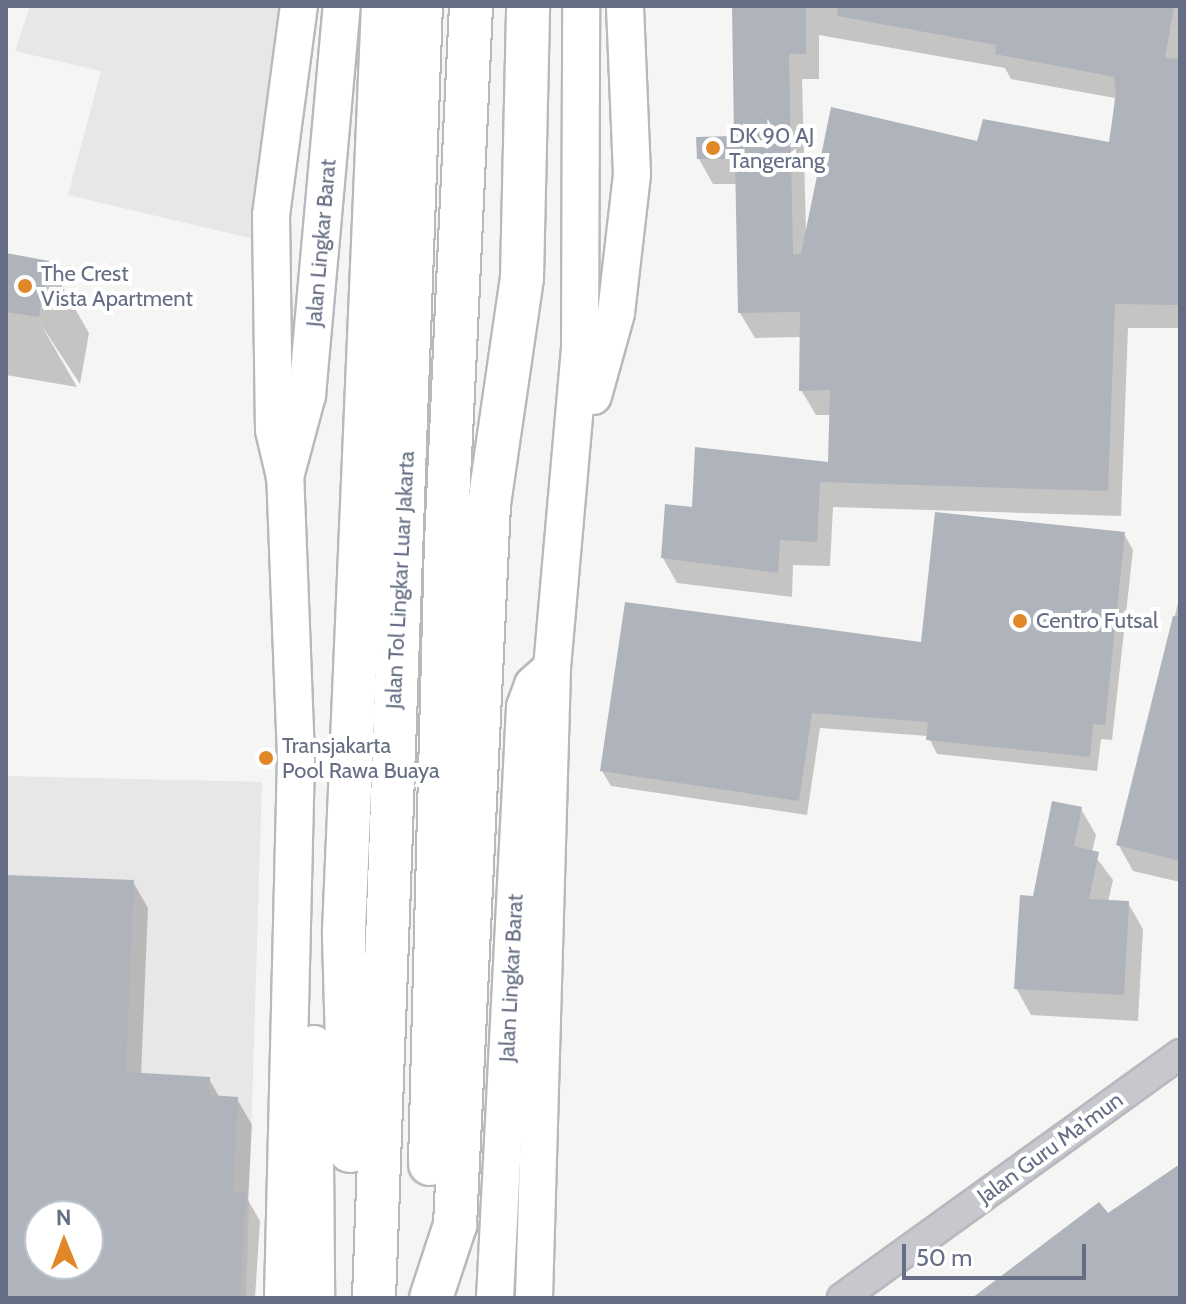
<!DOCTYPE html>
<html>
<head>
<meta charset="utf-8">
<style>
  body { margin:0 }
  #map { position:relative; width:1186px; height:1304px; overflow:hidden; background:#f5f6f3; font-family:Cabin,sans-serif }
  div>[style] { position:absolute }
  .built>* { inset:0; background:#e6e7e6 }
  .shadow>* { inset:0; background:#0003 }
  .building>* { inset:0; background:#afb3bb }
  .roads { filter:drop-shadow(2px 0 #b7b9bf) drop-shadow(-2px 0 #b7b9bf) drop-shadow(0 2px #b7b9bf) drop-shadow(0 -2px #b7b9bf) }
  .tertiary>* { height:28px; margin:-14px; padding:0 14px; transform-origin:14px; border-radius:14px; background:#c7c8cd }
  .primary>* { height:36px; margin:-18px; padding:0 18px; transform-origin:18px; border-radius:18px; background:#fff }
  .motorway>* { height:42px; margin:-21px; padding:0 21px; transform-origin:21px; border-radius:21px; background:#fff }
  .dots>* { width:22px; height:22px; translate:-50% -50%; box-sizing:border-box; border:4px solid #fff; border-radius:50% }
  span { translate:-50% -50%; white-space:nowrap; text-align:center; line-height:1.15; -webkit-text-stroke:8px #fff; paint-order:stroke }
  .poi-label { font-size:22px; color:#656e84 }
  .left { translate:0 -50%; text-align:left }
  .street-label { font-size:22px; color:#656e84 }
  .frame { position:absolute; inset:0; border:8px solid #656e84; pointer-events:none }
  .north { position:absolute; left:24px; top:1200px; width:80px; height:80px; box-sizing:border-box; background:#fff; border:2px solid #c1c5ce; border-radius:50%; rotate:359deg; font-size:22px; font-weight:700; line-height:32px; text-align:center; color:#656e84 }
  .north::after { content:''; display:block; margin:auto; width:28px; height:36px; background:#e28727; clip-path:polygon(50% 0,100% 100%,50% 72%,0 100%) }
  .scale { position:absolute; left:902px; top:1244px; width:184px; height:36px; box-sizing:border-box; border:4px solid #656e84; border-top:0; padding-left:10px; font-size:24px; line-height:28px; white-space:nowrap; color:#656e84; -webkit-text-stroke:6px #fff; paint-order:stroke }
</style>
</head>
<body>
<div id="map">
  <div class="built">
    <i style="clip-path:polygon(30px 6px,278px 6px,262px 241px,68px 195px,101px 71px,15px 51px)"></i>
    <i style="clip-path:polygon(evenodd,6px 776px,262px 782px,246px 1298px,6px 1298px,6px 776px,40px 1216px,88px 1216px,88px 1264px,40px 1264px,40px 1216px)"></i>
  </div>
  <div class="shadow">
    <i style="clip-path:polygon(evenodd,735px 6px,1180px 6px,1180px 328px,1128px 328px,1121px 516px,833px 507px,830px 566px,793px 565px,792px 597px,677px 583px,663px 558px,693px 509px,830px 465px,831px 415px,816px 415px,801px 390px,801px 337px,755px 338px,740px 313px,737px 184px,713px 184px,699px 159px,736px 138px,735px 6px,819px 35px,1005px 68px,1011px 79px,1115px 98px,1110px 144px,978px 143px,806px 232px,802px 79px,819px 79px,819px 35px)"></i>
    <i style="clip-path:polygon(6px 256px,48px 262px,89px 333px,80px 384px,40px 323px,77px 387px,6px 375px)"></i>
    <i style="clip-path:polygon(1124px 534px,1133px 550px,1112px 740px,1101px 739px,1097px 771px,937px 754px,928px 736px,820px 728px,807px 815px,611px 786px,602px 771px,923px 645px)"></i>
    <i style="clip-path:polygon(1180px 595px,1180px 882px,1133px 871px,1118px 844px)"></i>
    <i style="clip-path:polygon(1081px 809px,1096px 835px,1092px 852px,1113px 880px,1108px 902px,1128px 903px,1143px 929px,1138px 1021px,1031px 1015px,1016px 988px,1035px 898px)"></i>
    <i style="clip-path:polygon(evenodd,6px 877px,133px 882px,148px 908px,141px 1075px,209px 1079px,220px 1098px,237px 1099px,252px 1125px,248px 1200px,260px 1221px,255px 1298px,6px 1298px,6px 877px,40px 1216px,88px 1216px,88px 1264px,40px 1264px,40px 1216px)"></i>
  </div>
  <div class="building">
    <i style="clip-path:polygon(732px 6px,806px 6px,806px 54px,789px 54px,793px 254px,801px 254px,831px 107px,977px 141px,983px 119px,1109px 142px,1116px 94px,1114px 77px,995px 54px,996px 45px,837px 16px,838px 6px,1174px 6px,1165px 58px,1180px 59px,1180px 305px,1115px 304px,1108px 491px,820px 482px,817px 542px,780px 540px,778px 573px,661px 558px,665px 504px,692px 507px,695px 447px,828px 462px,830px 390px,799px 391px,800px 312px,738px 313px,735px 159px,697px 159px,696px 137px,734px 136px)"></i>
    <i style="clip-path:polygon(6px 253px,49px 261px,39px 317px,6px 312px)"></i>
    <i style="clip-path:polygon(935px 512px,1125px 532px,1105px 725px,1093px 724px,1090px 757px,926px 740px,928px 722px,812px 713px,799px 801px,600px 771px,625px 602px,921px 642px)"></i>
    <i style="clip-path:polygon(1173px 616px,1180px 617px,1180px 861px,1116px 845px)"></i>
    <i style="clip-path:polygon(1052px 801px,1082px 807px,1074px 846px,1099px 852px,1089px 899px,1129px 901px,1124px 995px,1014px 989px,1020px 895px,1033px 896px)"></i>
    <i style="clip-path:polygon(evenodd,6px 875px,134px 880px,126px 1072px,210px 1077px,209px 1095px,238px 1097px,233px 1192px,246px 1193px,240px 1298px,6px 1298px,6px 875px,40px 1216px,88px 1216px,88px 1264px,40px 1264px,40px 1216px)"></i>
    <i style="clip-path:polygon(1180px 1164px,1180px 1298px,972px 1298px,1099px 1202px,1108px 1213px)"></i>
  </div>
  <div class="roads">
    <div class="tertiary">
      <i style="left:842px;top:1298px;width:417px;rotate:-35.8deg"></i>
    </div>
    <div class="primary">
      <i style="left:593px;top:396px;width:86px;rotate:-74.5deg"></i>
      <i style="left:616px;top:313px;width:140px;rotate:-83.4deg"></i>
      <i style="left:632px;top:174px;width:168px;rotate:-92.4deg"></i>
      <i style="left:285px;top:477px;width:85px;rotate:-75deg"></i>
      <i style="left:307px;top:395px;width:391px;rotate:-84.9deg"></i>
      <i style="left:314px;top:1044px;width:254px;rotate:89.5deg"></i>
      <i style="left:283px;top:1298px;width:541px;rotate:-88.62deg"></i>
      <i style="left:296px;top:757px;width:280px;rotate:-92.2deg"></i>
      <i style="left:285px;top:477px;width:48px;rotate:-103.2deg"></i>
      <i style="left:274px;top:430px;width:215px;rotate:-90.8deg"></i>
      <i style="left:271px;top:215px;width:211px;rotate:-82.4deg"></i>
      <i style="left:495px;top:1298px;width:592px;rotate:-87.09deg"></i>
      <i style="left:525px;top:707px;width:23px;rotate:-70deg"></i>
      <i style="left:533px;top:685px;width:25px;rotate:-42deg"></i>
      <i style="left:534px;top:1298px;width:630px;rotate:-88.36deg"></i>
      <i style="left:552px;top:668px;width:319px;rotate:-85deg"></i>
      <i style="left:580px;top:350px;width:344px;rotate:-89.8deg"></i>
    </div>
    <div class="motorway">
      <i style="left:350px;top:1151px;width:219px;rotate:-91.6deg"></i>
      <i style="left:344px;top:932px;width:927px;rotate:-87.59deg"></i>
      <i style="left:430px;top:1164px;width:622px;rotate:-88.53deg"></i>
      <i style="left:446px;top:542px;width:537px;rotate:-87.33deg"></i>
      <i style="left:374px;top:1298px;width:1293px;rotate:-87.92deg"></i>
      <i style="left:431px;top:1298px;width:77px;rotate:-71.8deg"></i>
      <i style="left:455px;top:1225px;width:722px;rotate:-87.3deg"></i>
      <i style="left:489px;top:504px;width:229px;rotate:-81.7deg"></i>
      <i style="left:522px;top:277px;width:271px;rotate:-88.7deg"></i>
    </div>
  </div>
  <div class="dots">
    <i style="left:713px;top:148px;background:#e28727"></i>
    <i style="left:25px;top:286px;background:#e28727"></i>
    <i style="left:1020px;top:621px;background:#e28727"></i>
    <i style="left:266px;top:758px;background:#e28727"></i>
  </div>
  <div class="poi-label">
    <span class="left" style="left:729px;top:148px">DK 90 AJ<br>Tangerang</span>
    <span class="left" style="left:41px;top:286px">The Crest<br>Vista Apartment</span>
    <span class="left" style="left:1036px;top:621px">Centro Futsal</span>
    <span class="left" style="left:282px;top:758px">Transjakarta<br>Pool Rawa Buaya</span>
  </div>
  <div class="street-label">
    <span style="left:321px;top:243px;rotate:-85deg">Jalan Lingkar Barat</span>
    <span style="left:400px;top:580px;rotate:-87deg">Jalan Tol Lingkar Luar Jakarta</span>
    <span style="left:511px;top:978px;rotate:-87deg">Jalan Lingkar Barat</span>
    <span style="left:1050px;top:1148px;rotate:-36deg">Jalan Guru Ma'mun</span>
  </div>
  <div class="frame"></div>
  <div class="north">N</div>
  <div class="scale">50 m</div>
</div>
</body>
</html>
